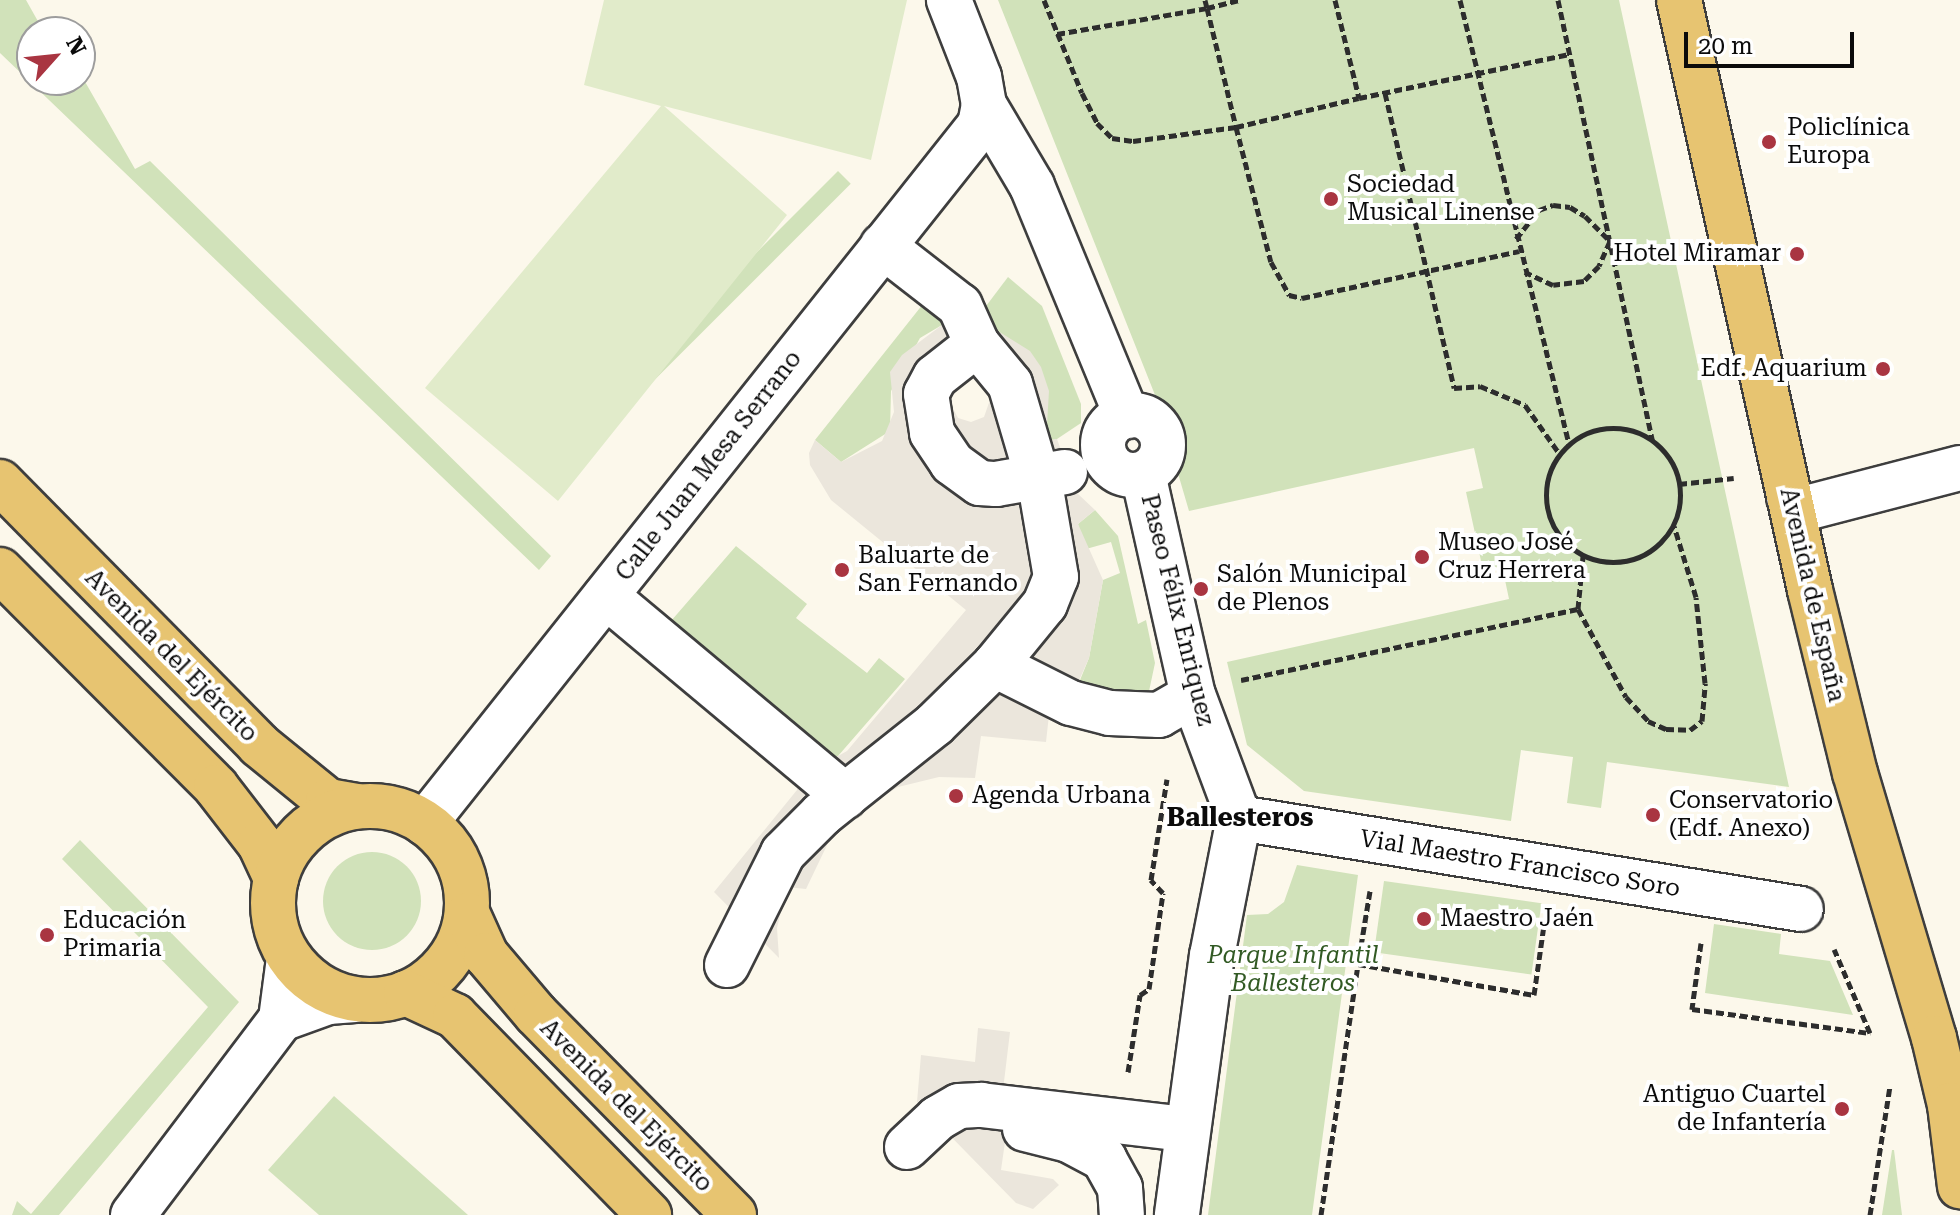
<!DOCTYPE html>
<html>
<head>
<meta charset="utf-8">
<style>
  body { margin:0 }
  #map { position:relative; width:1960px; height:1215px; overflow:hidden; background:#fcf8eb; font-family:"Roboto Serif",serif }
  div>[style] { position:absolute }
  .green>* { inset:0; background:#d1e2ba; transform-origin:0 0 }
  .round { border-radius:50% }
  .pitch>* { inset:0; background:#e1ebca }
  .plaza>* { inset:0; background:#ebe6dc }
  .path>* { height:5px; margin-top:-2.5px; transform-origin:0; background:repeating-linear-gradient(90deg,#2d2d2d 0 8px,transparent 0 12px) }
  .path>.ring { margin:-2.5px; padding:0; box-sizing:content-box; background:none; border:5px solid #2d2d2d; border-radius:50% }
  .roads { filter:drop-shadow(2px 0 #3e3e3e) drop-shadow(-2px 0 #3e3e3e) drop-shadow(0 2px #3e3e3e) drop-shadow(0 -2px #3e3e3e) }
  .minor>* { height:44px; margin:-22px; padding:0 22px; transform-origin:22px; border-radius:22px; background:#fff }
  .minor>.ring { margin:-22px; padding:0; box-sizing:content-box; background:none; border:44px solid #fff; border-radius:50% }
  .major>* { height:44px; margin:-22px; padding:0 22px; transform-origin:22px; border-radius:22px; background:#e7c471 }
  .major>.ring { margin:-22px; padding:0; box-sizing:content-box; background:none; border:44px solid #e7c471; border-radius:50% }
  .dots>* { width:22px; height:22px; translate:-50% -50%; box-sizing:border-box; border:4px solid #fff; border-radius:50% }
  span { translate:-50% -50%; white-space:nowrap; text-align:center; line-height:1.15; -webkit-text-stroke:8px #fff; paint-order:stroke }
  .poi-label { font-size:24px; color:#0b0b0b }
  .left { translate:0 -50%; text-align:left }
  .right { translate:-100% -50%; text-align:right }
  .street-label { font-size:24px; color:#0b0b0b }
  .park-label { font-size:24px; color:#325a24; font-style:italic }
  .neighbourhood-label { font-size:26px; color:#0b0b0b; font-weight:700 }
  .north { position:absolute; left:16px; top:16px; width:80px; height:80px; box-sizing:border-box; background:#fff; border:2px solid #9d9d9d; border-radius:50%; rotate:63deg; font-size:22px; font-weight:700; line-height:32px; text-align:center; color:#0b0b0b }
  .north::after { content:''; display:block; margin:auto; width:28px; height:36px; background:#a93541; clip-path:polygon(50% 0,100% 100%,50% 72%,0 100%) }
  .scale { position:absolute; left:1684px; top:32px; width:170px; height:36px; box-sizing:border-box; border:4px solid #0b0b0b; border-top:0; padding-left:10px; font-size:24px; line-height:28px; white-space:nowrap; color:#0b0b0b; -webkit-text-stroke:6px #fff; paint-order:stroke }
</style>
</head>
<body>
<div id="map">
  <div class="green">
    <i style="clip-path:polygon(0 0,26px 0,44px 32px,32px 32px,32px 80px,80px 80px,80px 73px,135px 169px,150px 161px,551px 556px,539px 570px,0 53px)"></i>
    <i style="clip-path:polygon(998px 0,1619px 0,1789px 787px,1607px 762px,1601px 808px,1567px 803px,1573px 757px,1521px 750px,1511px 821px,1304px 791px,1247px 745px,1227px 662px,1509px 599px,1502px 566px,1483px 570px,1466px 492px,1483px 488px,1474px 448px,1189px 511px,1155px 395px)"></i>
    <i style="left:838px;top:171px;width:18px;height:418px;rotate:45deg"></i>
    <i style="clip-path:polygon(1008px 277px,1042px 306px,1081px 404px,1081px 423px,1057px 439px,1046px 441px,977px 318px)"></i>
    <i style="clip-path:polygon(923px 304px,941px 317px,942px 325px,920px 338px,891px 391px,890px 431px,841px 462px,815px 440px)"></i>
    <i style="clip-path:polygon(1095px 510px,1118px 536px,1138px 624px,1146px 620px,1155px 663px,1148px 696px,1136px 707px,1078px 685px,1089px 658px,1103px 580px,1120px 573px,1111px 542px,1086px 549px,1081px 537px,1078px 524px)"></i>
    <i style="clip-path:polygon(736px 546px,807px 604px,796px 618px,867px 673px,879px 658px,905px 679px,838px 756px,827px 759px,658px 636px)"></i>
    <i style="clip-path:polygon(80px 840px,239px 1002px,59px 1215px,12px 1215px,17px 1201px,31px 1214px,208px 1007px,62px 859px)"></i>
    <i class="round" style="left:323px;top:852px;width:98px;height:98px"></i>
    <i style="clip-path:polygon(1297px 865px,1358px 875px,1312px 1215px,1208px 1215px,1247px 915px,1268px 914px,1284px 902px)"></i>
    <i style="left:1384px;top:881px;width:159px;height:72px;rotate:8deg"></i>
    <i style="clip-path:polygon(1714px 924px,1781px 934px,1779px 954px,1830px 961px,1853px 1015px,1705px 993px)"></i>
    <i style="clip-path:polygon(334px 1096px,468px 1215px,319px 1215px,268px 1170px)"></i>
    <i style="clip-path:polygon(1892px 1150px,1894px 1150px,1902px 1215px,1882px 1215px)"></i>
  </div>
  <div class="pitch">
    <i style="clip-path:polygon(604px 0,907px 0,871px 160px,664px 106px,787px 215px,558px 501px,425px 388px,661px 106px,584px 85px)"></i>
  </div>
  <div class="plaza">
    <i style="clip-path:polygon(evenodd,977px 318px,1030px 351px,1041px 367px,1049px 391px,1046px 441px,1057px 439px,1077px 493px,1095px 510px,1078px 524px,1103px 580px,1089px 658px,1077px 685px,1050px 706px,1046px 742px,981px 736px,975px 778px,939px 777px,898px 787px,861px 810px,829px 841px,806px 889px,787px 887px,777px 928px,779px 958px,714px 892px,797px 790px,799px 778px,847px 751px,966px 610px,831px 500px,810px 465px,809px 453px,815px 440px,841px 462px,882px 441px,894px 412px,890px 372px,902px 355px,942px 325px,977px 318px,965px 378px,979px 380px,991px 397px,984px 417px,971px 422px,958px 418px,948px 399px,953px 386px,965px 378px)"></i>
    <i style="clip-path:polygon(978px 1028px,1010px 1032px,1003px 1090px,1010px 1107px,1001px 1170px,1053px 1179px,1059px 1185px,1033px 1209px,1016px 1203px,917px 1102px,921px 1055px,975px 1062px)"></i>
  </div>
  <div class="path">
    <i style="left:1044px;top:0;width:100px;rotate:67.8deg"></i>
    <i style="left:1082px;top:93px;width:34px;rotate:63deg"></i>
    <i style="left:1097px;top:123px;width:21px;rotate:45deg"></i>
    <i style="left:1112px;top:138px;width:21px;rotate:8deg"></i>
    <i style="left:1133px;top:141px;width:104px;rotate:-7.7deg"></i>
    <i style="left:1236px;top:127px;width:139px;rotate:75.5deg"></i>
    <i style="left:1271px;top:262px;width:38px;rotate:61deg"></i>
    <i style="left:1289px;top:295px;width:13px;rotate:13deg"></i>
    <i style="left:1302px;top:298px;width:222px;rotate:-12.2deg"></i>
    <i style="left:1205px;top:0;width:8px;rotate:76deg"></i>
    <i style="left:1207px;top:8px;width:34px;rotate:-14deg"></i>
    <i style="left:1335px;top:0;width:101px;rotate:76.2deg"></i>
    <i style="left:1359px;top:98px;width:215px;rotate:-11.8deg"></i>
    <i style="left:1460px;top:0;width:457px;rotate:76.2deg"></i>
    <i style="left:1558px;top:0;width:450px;rotate:77.9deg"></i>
    <i style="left:1057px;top:34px;width:152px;rotate:-9.8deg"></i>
    <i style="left:1207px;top:8px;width:122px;rotate:76.3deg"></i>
    <i style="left:1236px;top:127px;width:126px;rotate:-13.3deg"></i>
    <i style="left:1385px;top:93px;width:303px;rotate:76.8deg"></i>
    <i style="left:1454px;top:388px;width:26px;rotate:-4deg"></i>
    <i style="left:1480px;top:386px;width:49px;rotate:22.9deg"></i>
    <i style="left:1525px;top:405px;width:59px;rotate:54.7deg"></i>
    <i style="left:1516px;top:239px;width:37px;rotate:-52deg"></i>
    <i style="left:1539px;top:210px;width:15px;rotate:-20deg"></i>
    <i style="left:1553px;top:205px;width:17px;rotate:7deg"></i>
    <i style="left:1570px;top:207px;width:17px;rotate:31deg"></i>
    <i style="left:1585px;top:216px;width:35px;rotate:45deg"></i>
    <i style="left:1610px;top:241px;width:27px;rotate:114deg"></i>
    <i style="left:1599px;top:266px;width:21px;rotate:135deg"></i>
    <i style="left:1584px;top:281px;width:31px;rotate:173deg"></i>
    <i style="left:1553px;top:285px;width:31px;rotate:-155deg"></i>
    <i class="ring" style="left:1546px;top:428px;width:129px;height:129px"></i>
    <i style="left:1679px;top:484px;width:55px;rotate:-6.2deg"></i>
    <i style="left:1578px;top:609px;width:100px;rotate:61.4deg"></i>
    <i style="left:1626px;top:697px;width:33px;rotate:47deg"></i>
    <i style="left:1648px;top:721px;width:20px;rotate:24deg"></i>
    <i style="left:1666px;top:729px;width:24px;rotate:2deg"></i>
    <i style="left:1690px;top:730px;width:15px;rotate:-37deg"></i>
    <i style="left:1702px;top:721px;width:38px;rotate:-85deg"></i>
    <i style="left:1705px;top:683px;width:86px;rotate:-96deg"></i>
    <i style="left:1696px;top:597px;width:74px;rotate:-107.2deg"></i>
    <i style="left:1241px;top:680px;width:344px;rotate:-11.9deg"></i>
    <i style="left:1578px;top:609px;width:53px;rotate:-84.6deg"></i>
    <i style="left:1370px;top:891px;width:74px;rotate:99.3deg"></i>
    <i style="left:1358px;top:964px;width:179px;rotate:10deg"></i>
    <i style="left:1534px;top:995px;width:78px;rotate:-81.9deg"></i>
    <i style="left:1701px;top:943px;width:67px;rotate:97.8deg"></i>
    <i style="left:1692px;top:1009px;width:180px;rotate:7.7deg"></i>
    <i style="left:1870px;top:1033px;width:91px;rotate:-113.2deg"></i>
    <i style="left:1128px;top:1072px;width:78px;rotate:-81.1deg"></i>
    <i style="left:1140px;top:995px;width:11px;rotate:-34deg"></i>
    <i style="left:1149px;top:989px;width:97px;rotate:-81.7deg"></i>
    <i style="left:1163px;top:893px;width:18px;rotate:-133deg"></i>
    <i style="left:1151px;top:880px;width:102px;rotate:-81deg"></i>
    <i style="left:1321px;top:1215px;width:254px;rotate:-81.6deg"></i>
    <i style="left:1870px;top:1215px;width:131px;rotate:-81.2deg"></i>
  </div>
  <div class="roads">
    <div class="minor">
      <i style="left:984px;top:105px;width:94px;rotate:59.3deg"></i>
      <i style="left:1032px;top:186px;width:249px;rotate:67.6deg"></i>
      <i style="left:977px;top:344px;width:53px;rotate:141.8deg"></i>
      <i style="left:935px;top:377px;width:19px;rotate:118deg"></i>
      <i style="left:926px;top:394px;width:39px;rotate:81deg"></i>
      <i style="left:932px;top:433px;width:36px;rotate:56deg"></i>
      <i style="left:952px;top:463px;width:34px;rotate:36deg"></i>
      <i style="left:980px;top:483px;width:16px;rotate:4deg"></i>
      <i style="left:996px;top:484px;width:70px;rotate:-9.9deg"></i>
      <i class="ring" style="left:1103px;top:415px;width:16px;height:16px"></i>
      <i style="left:1143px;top:474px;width:227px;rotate:77.3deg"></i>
      <i style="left:1193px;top:695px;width:131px;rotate:69.5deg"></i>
      <i style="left:1239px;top:818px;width:140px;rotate:101.1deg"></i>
      <i style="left:1212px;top:955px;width:262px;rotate:97.7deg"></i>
      <i style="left:1789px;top:497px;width:11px;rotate:52deg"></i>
      <i style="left:1796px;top:506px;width:14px;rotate:4deg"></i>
      <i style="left:1810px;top:507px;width:155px;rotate:-14.6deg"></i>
      <i style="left:606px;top:596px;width:312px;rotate:39.9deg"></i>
      <i style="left:995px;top:665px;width:85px;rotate:26.6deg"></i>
      <i style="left:1071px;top:703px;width:40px;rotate:14.4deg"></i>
      <i style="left:1110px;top:713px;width:49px;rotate:2.3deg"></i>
      <i style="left:1159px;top:715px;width:39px;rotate:-30deg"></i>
      <i style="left:1239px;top:818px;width:569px;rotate:9.2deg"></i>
      <i style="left:425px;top:823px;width:892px;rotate:-51.51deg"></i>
      <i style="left:980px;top:125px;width:20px;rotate:-79deg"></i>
      <i style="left:984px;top:105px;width:28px;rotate:-100deg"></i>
      <i style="left:979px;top:77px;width:83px;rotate:-111.3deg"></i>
      <i style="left:727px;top:965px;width:125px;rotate:-63.4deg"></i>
      <i style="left:783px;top:853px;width:55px;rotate:-45deg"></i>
      <i style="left:822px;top:814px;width:144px;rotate:-38.5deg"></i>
      <i style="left:935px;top:724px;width:84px;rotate:-44.5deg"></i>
      <i style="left:995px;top:665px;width:79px;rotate:-50.7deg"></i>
      <i style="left:1045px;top:604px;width:29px;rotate:-68deg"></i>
      <i style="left:1056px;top:577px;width:89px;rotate:-99.7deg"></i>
      <i style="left:1041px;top:489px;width:109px;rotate:-106.4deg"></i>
      <i style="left:1010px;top:384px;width:52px;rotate:-129.5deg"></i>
      <i style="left:977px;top:344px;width:42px;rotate:-114.1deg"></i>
      <i style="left:960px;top:306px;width:98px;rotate:-142.1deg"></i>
      <i style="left:281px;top:1019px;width:50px;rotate:-19.9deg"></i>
      <i style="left:328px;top:1002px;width:27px;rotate:-4deg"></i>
      <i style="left:1025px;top:1129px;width:45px;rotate:14deg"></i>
      <i style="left:1069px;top:1140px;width:40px;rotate:28deg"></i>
      <i style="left:1104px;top:1159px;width:33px;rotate:61deg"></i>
      <i style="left:1120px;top:1188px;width:27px;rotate:86deg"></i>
      <i style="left:907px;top:1147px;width:42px;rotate:-43.1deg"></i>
      <i style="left:938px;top:1118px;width:24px;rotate:-30deg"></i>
      <i style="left:959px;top:1106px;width:22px;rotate:-3deg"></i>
      <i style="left:981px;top:1105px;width:206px;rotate:6.7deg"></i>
      <i style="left:133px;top:1215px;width:246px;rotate:-52.9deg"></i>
      <i style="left:281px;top:1019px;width:62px;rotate:-82.5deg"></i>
    </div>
    <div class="major">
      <i style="left:1679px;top:0;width:604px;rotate:77.48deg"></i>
      <i style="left:1810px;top:590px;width:188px;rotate:76.2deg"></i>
      <i style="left:1855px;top:773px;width:277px;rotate:73.4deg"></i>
      <i style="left:1934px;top:1038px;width:69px;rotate:76.6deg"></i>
      <i style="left:1950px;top:1105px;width:82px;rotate:83deg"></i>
      <i style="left:0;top:482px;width:369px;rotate:45.4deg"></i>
      <i style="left:259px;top:745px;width:89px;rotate:39.1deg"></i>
      <i style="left:328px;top:801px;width:29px;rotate:10deg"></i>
      <i style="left:0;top:570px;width:306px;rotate:45.1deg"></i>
      <i style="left:216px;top:787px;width:72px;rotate:52.3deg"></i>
      <i style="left:260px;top:844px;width:38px;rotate:65deg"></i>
      <i class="ring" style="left:273px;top:806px;width:150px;height:150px"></i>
      <i style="left:468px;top:915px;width:44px;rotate:65.8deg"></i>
      <i style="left:486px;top:955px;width:77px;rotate:49.7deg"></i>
      <i style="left:536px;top:1014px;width:282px;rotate:45.4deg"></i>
      <i style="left:406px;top:993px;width:54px;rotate:25.1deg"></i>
      <i style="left:455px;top:1016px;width:278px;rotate:45.7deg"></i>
    </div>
  </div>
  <div class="dots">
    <i style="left:1769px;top:142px;background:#a93541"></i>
    <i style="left:1331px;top:199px;background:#a93541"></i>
    <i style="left:1797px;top:254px;background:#a93541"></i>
    <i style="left:1883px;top:369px;background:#a93541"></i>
    <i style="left:1422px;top:557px;background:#a93541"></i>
    <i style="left:842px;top:570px;background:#a93541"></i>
    <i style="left:1201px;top:589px;background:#a93541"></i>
    <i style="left:956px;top:796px;background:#a93541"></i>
    <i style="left:1653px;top:815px;background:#a93541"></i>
    <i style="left:1424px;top:919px;background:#a93541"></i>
    <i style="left:47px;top:935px;background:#a93541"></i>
    <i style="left:1842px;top:1109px;background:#a93541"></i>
  </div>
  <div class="poi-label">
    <span class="left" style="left:1787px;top:142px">Policlínica<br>Europa</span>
    <span class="left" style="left:1347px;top:199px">Sociedad<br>Musical Linense</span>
    <span class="right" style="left:1781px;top:254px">Hotel Miramar</span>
    <span class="right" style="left:1867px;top:369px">Edf. Aquarium</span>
    <span class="left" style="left:1438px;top:557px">Museo José<br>Cruz Herrera</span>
    <span class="left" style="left:858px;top:570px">Baluarte de<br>San Fernando</span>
    <span class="left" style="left:1217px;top:589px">Salón Municipal<br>de Plenos</span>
    <span class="left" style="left:972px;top:796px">Agenda Urbana</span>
    <span class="left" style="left:1669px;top:815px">Conservatorio<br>(Edf. Anexo)</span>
    <span class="left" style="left:1440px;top:919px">Maestro Jaén</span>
    <span class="left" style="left:63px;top:935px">Educación<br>Primaria</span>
    <span class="right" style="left:1826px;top:1109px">Antiguo Cuartel<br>de Infantería</span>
  </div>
  <div class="street-label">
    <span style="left:709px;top:466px;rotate:-52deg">Calle Juan Mesa Serrano</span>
    <span style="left:1812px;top:595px;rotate:77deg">Avenida de España</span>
    <span style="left:1177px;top:610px;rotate:76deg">Paseo Félix Enriquez</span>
    <span style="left:171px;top:656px;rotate:45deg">Avenida del Ejército</span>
    <span style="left:1520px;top:864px;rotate:9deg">Vial Maestro Francisco Soro</span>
    <span style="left:626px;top:1106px;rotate:45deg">Avenida del Ejército</span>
  </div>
  <div class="park-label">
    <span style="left:1293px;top:970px">Parque Infantil<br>Ballesteros</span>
  </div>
  <div class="neighbourhood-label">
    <span style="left:1240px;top:818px">Ballesteros</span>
  </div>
  <div class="north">N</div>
  <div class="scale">20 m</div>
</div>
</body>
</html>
